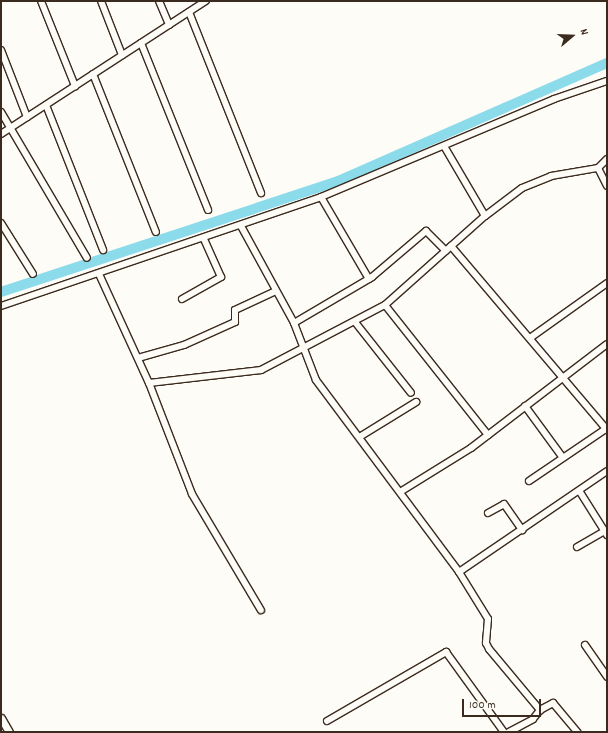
<!DOCTYPE html>
<html>
<head>
<meta charset="utf-8">
<style>
  body { margin:0 }
  #map { position:relative; width:608px; height:733px; overflow:hidden; background:#fdfcf7; font-family:Dekko,sans-serif }
  div>[style] { position:absolute }
  .river>* { height:10px; margin:-5px; padding:0 5px; transform-origin:5px; border-radius:5px; background:#8cdbea }
  .roads { filter:drop-shadow(1px 0 #3b2a1e) drop-shadow(-1px 0 #3b2a1e) drop-shadow(0 1px #3b2a1e) drop-shadow(0 -1px #3b2a1e) }
  .minor>* { height:6px; margin:-3px; padding:0 3px; transform-origin:3px; border-radius:3px; background:#fdfcf7 }
  .tertiary>* { height:7px; margin:-3.5px; padding:0 3.5px; transform-origin:3.5px; border-radius:3.5px; background:#fdfcf7 }
  span { translate:-50% -50%; white-space:nowrap; text-align:center; line-height:1.15; -webkit-text-stroke:3px #fdfcf7; paint-order:stroke }
  .frame { position:absolute; inset:0; border:2px solid #3b2a1e; pointer-events:none }
  .north { position:absolute; left:552px; top:16px; width:40px; height:40px; -webkit-text-stroke:3px #fdfcf7; paint-order:stroke; rotate:71deg; font-size:11px; font-weight:700; line-height:16px; text-align:center; color:#3b2a1e }
  .north::after { content:''; display:block; margin:auto; width:14px; height:18px; background:#3b2a1e; clip-path:polygon(50% 0,100% 100%,50% 72%,0 100%) }
  .scale { position:absolute; left:462px; top:699px; width:79px; height:18px; box-sizing:border-box; border:2px solid #3b2a1e; border-top:0; padding-left:5px; font-size:12px; line-height:14px; white-space:nowrap; color:#3b2a1e; -webkit-text-stroke:3px #fdfcf7; paint-order:stroke }
</style>
</head>
<body>
<div id="map">
  <div class="river">
    <i style="left:1px;top:292px;width:355px;rotate:-18.2deg"></i>
    <i style="left:338px;top:181px;width:294px;rotate:-23.7deg"></i>
  </div>
  <div class="roads">
    <div class="minor">
      <i style="left:41px;top:1px;width:92px;rotate:68.2deg"></i>
      <i style="left:101px;top:1px;width:58px;rotate:68.7deg"></i>
      <i style="left:159px;top:1px;width:26px;rotate:67deg"></i>
      <i style="left:189px;top:12px;width:195px;rotate:68.3deg"></i>
      <i style="left:141px;top:43px;width:180px;rotate:68.1deg"></i>
      <i style="left:1px;top:50px;width:72px;rotate:68.8deg"></i>
      <i style="left:93px;top:74px;width:170px;rotate:68.3deg"></i>
      <i style="left:46px;top:105px;width:156px;rotate:68.5deg"></i>
      <i style="left:1px;top:112px;width:169px;rotate:59.5deg"></i>
      <i style="left:1px;top:134px;width:244px;rotate:-33deg"></i>
      <i style="left:444px;top:146px;width:81px;rotate:59.6deg"></i>
      <i style="left:598px;top:168px;width:20px;rotate:63deg"></i>
      <i style="left:321px;top:197px;width:95px;rotate:59.7deg"></i>
      <i style="left:1px;top:223px;width:60px;rotate:57.9deg"></i>
      <i style="left:241px;top:226px;width:111px;rotate:61.3deg"></i>
      <i style="left:294px;top:323px;width:61px;rotate:68.9deg"></i>
      <i style="left:316px;top:380px;width:239px;rotate:53.3deg"></i>
      <i style="left:459px;top:572px;width:55px;rotate:58.3deg"></i>
      <i style="left:488px;top:619px;width:24px;rotate:95deg"></i>
      <i style="left:486px;top:643px;width:7px;rotate:63deg"></i>
      <i style="left:489px;top:649px;width:80px;rotate:50.1deg"></i>
      <i style="left:540px;top:710px;width:15px;rotate:-28deg"></i>
      <i style="left:553px;top:703px;width:38px;rotate:50deg"></i>
      <i style="left:451px;top:246px;width:241px;rotate:49.7deg"></i>
      <i style="left:99px;top:274px;width:120px;rotate:65.4deg"></i>
      <i style="left:149px;top:383px;width:113px;rotate:-6.6deg"></i>
      <i style="left:261px;top:370px;width:140px;rotate:-27.7deg"></i>
      <i style="left:385px;top:305px;width:134px;rotate:-41.7deg"></i>
      <i style="left:485px;top:216px;width:46px;rotate:-37.1deg"></i>
      <i style="left:522px;top:188px;width:31px;rotate:-22deg"></i>
      <i style="left:551px;top:176px;width:48px;rotate:-9.7deg"></i>
      <i style="left:598px;top:168px;width:13px;rotate:-45deg"></i>
      <i style="left:182px;top:299px;width:45px;rotate:-29.4deg"></i>
      <i style="left:221px;top:277px;width:42px;rotate:-114.1deg"></i>
      <i style="left:385px;top:305px;width:166px;rotate:51.6deg"></i>
      <i style="left:1px;top:306px;width:338px;rotate:-18.8deg"></i>
      <i style="left:321px;top:197px;width:253px;rotate:-22.8deg"></i>
      <i style="left:554px;top:99px;width:56px;rotate:-18.8deg"></i>
      <i style="left:355px;top:322px;width:90px;rotate:51.7deg"></i>
      <i style="left:294px;top:323px;width:91px;rotate:-30.5deg"></i>
      <i style="left:372px;top:277px;width:71px;rotate:-40.4deg"></i>
      <i style="left:426px;top:231px;width:28px;rotate:45deg"></i>
      <i style="left:530px;top:338px;width:95px;rotate:-35.5deg"></i>
      <i style="left:138px;top:358px;width:48px;rotate:-15.8deg"></i>
      <i style="left:184px;top:345px;width:56px;rotate:-24.3deg"></i>
      <i style="left:235px;top:322px;width:12px;rotate:-90deg"></i>
      <i style="left:235px;top:310px;width:45px;rotate:-24.9deg"></i>
      <i style="left:149px;top:383px;width:119px;rotate:68.8deg"></i>
      <i style="left:192px;top:494px;width:135px;rotate:59.3deg"></i>
      <i style="left:525px;top:406px;width:64px;rotate:53.8deg"></i>
      <i style="left:361px;top:436px;width:65px;rotate:-31.7deg"></i>
      <i style="left:529px;top:481px;width:94px;rotate:-34.2deg"></i>
      <i style="left:400px;top:492px;width:84px;rotate:-31.8deg"></i>
      <i style="left:471px;top:448px;width:171px;rotate:-37.4deg"></i>
      <i style="left:580px;top:492px;width:51px;rotate:57.9deg"></i>
      <i style="left:488px;top:513px;width:18px;rotate:-29deg"></i>
      <i style="left:504px;top:504px;width:32px;rotate:55deg"></i>
      <i style="left:577px;top:547px;width:32px;rotate:-30deg"></i>
      <i style="left:459px;top:572px;width:179px;rotate:-34.3deg"></i>
      <i style="left:585px;top:645px;width:39px;rotate:55deg"></i>
      <i style="left:327px;top:721px;width:138px;rotate:-30.1deg"></i>
      <i style="left:446px;top:652px;width:99px;rotate:54.1deg"></i>
      <i style="left:509px;top:732px;width:27px;rotate:-28deg"></i>
      <i style="left:533px;top:719px;width:11px;rotate:-52deg"></i>
    </div>
    <div class="tertiary">
      <i style="left:1px;top:718px;width:16px;rotate:60deg"></i>
    </div>
  </div>
  <div class="frame"></div>
  <div class="north">N</div>
  <div class="scale">100 m</div>
</div>
</body>
</html>
